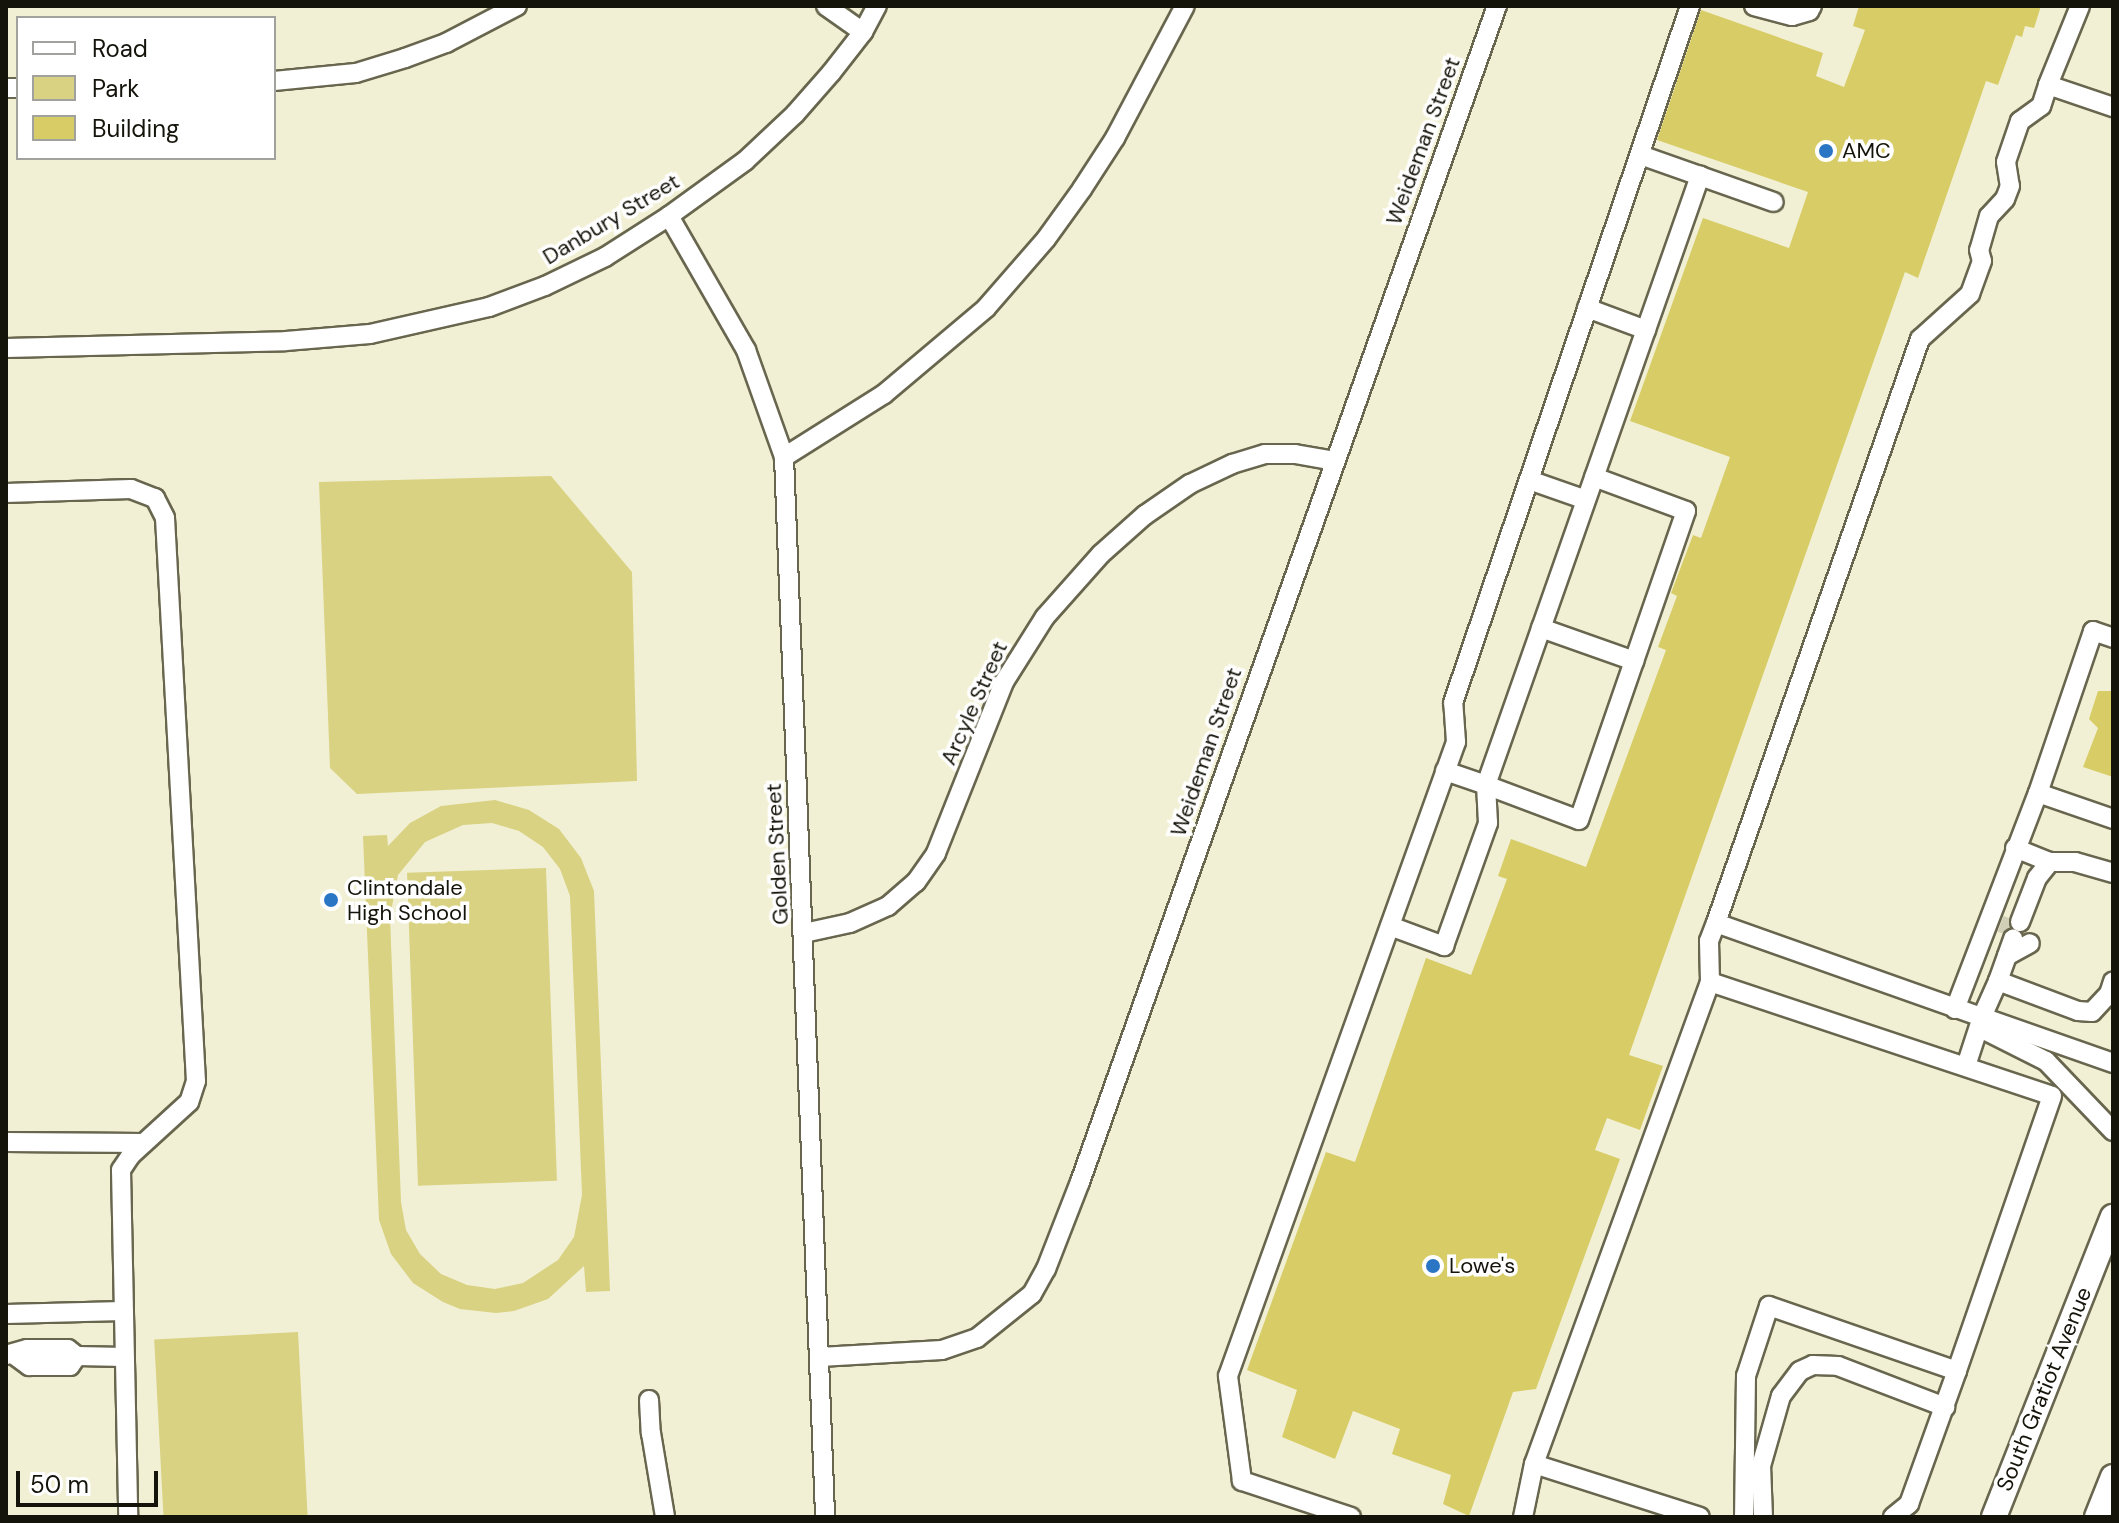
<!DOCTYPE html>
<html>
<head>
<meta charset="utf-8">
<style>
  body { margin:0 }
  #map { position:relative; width:2119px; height:1523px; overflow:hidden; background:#f2f0d4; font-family:"DM Sans",sans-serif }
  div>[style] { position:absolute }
  .green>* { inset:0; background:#d9d282; transform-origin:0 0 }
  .building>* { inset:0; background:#d7cc66 }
  .minor-tunnel>* { height:18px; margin-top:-9px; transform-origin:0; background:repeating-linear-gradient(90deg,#d1cfb6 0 18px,transparent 0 27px) }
  .roads { filter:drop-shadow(2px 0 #68664e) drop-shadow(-2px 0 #68664e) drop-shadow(0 2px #68664e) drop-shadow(0 -2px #68664e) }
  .minor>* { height:18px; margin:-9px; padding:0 9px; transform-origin:9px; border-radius:9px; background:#fff }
  .major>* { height:24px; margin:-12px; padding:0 12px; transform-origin:12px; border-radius:12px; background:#fff }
  .dots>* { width:22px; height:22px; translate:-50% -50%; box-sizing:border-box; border:4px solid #fff; border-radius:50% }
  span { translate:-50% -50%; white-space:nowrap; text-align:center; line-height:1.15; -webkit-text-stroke:7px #fff; paint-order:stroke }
  .street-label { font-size:22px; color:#15140b }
  .poi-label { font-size:22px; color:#15140b }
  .left { translate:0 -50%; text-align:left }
  .frame { position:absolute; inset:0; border:8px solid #15140b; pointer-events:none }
  .legend { position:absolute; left:16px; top:16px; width:260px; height:144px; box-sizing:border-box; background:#fff; border:2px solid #a1a19d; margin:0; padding:10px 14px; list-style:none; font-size:24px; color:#15140b }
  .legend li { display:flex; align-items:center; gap:16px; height:40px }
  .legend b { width:40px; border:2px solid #a1a19d }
  .scale { position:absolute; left:16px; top:1471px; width:142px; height:36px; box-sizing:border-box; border:4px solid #15140b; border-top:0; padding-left:10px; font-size:24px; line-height:28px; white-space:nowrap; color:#15140b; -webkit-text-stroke:6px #fff; paint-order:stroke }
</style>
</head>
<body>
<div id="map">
  <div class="green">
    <i style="clip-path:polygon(551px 476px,632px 572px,637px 781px,357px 794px,330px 768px,319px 482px)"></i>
    <i style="clip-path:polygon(evenodd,495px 800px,529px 810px,559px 829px,581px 858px,594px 891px,610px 1291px,586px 1292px,584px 1266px,548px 1299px,514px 1311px,496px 1313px,460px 1309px,443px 1302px,413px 1283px,391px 1254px,379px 1220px,363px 836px,387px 835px,388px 846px,410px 823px,441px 806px,495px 800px,492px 823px,519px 831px,543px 847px,560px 869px,570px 896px,582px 1195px,574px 1237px,558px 1260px,523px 1283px,495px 1289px,467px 1285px,441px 1274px,420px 1254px,406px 1230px,401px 1202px,390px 917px,398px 875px,425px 842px,463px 825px,492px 823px)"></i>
    <i style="left:546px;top:868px;width:313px;height:139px;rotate:88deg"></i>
    <i style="left:298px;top:1332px;width:185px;height:144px;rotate:87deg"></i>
  </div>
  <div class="building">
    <i style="clip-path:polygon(1859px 6px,2041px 6px,2034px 28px,2025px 26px,2022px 37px,2016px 35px,1998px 85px,1986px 81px,1918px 278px,1905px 272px,1629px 1055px,1663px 1066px,1640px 1130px,1607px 1118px,1595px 1150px,1620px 1159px,1536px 1389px,1513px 1392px,1469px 1516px,1443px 1504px,1451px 1475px,1392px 1454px,1400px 1429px,1353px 1411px,1335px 1459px,1282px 1437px,1297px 1390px,1247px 1370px,1326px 1152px,1355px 1162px,1426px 958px,1471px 975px,1507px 879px,1498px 876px,1511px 839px,1586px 867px,1666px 650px,1658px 647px,1677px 596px,1671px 593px,1693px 535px,1701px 538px,1730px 457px,1630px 421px,1703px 218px,1789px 248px,1808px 192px,1657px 140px,1701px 10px,1823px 53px,1816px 76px,1844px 87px,1865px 30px,1853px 26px)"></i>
    <i style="clip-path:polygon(2098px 691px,2113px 691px,2113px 777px,2083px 767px,2098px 728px,2089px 719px)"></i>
  </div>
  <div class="minor-tunnel">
    <i style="left:2006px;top:935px;width:17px;rotate:-69deg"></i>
  </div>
  <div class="roads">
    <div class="minor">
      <i style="left:826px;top:6px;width:45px;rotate:35.1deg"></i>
      <i style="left:1754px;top:6px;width:39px;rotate:15deg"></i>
      <i style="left:1792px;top:16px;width:18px;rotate:-16deg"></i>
      <i style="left:1809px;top:11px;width:6px;rotate:-59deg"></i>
      <i style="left:2080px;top:6px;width:85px;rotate:112.1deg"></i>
      <i style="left:2048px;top:85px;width:69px;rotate:18.7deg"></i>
      <i style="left:274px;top:81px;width:82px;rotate:-5.6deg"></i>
      <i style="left:356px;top:73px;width:51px;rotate:-17deg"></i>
      <i style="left:405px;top:58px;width:44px;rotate:-20.1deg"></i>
      <i style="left:446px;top:43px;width:80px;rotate:-27.5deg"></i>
      <i style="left:2048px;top:85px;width:22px;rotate:108deg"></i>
      <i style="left:2041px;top:106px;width:26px;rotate:144deg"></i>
      <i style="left:2020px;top:121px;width:43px;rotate:108.9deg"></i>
      <i style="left:2006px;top:162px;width:24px;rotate:81deg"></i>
      <i style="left:2010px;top:186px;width:14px;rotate:111deg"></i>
      <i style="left:2005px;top:199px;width:23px;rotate:133deg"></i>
      <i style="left:1989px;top:216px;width:35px;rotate:106deg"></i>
      <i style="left:1979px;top:250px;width:11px;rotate:75deg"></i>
      <i style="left:1982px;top:261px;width:35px;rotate:110deg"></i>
      <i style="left:1970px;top:294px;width:67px;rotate:138deg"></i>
      <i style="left:1920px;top:339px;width:619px;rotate:109.26deg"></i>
      <i style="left:1716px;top:923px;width:282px;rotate:19.5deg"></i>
      <i style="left:1982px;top:1017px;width:39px;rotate:-66deg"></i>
      <i style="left:1998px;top:981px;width:85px;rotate:20.6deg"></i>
      <i style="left:2078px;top:1011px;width:14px;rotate:4deg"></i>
      <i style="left:2092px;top:1012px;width:25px;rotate:-47deg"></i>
      <i style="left:2109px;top:994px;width:13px;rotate:-72deg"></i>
      <i style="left:6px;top:88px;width:12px"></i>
      <i style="left:1700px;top:176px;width:78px;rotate:19.4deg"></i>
      <i style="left:669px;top:216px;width:155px;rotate:60.1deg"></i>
      <i style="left:746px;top:350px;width:114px;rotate:70.4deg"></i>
      <i style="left:784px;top:457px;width:1061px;rotate:87.78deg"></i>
      <i style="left:1587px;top:308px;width:63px;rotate:20.4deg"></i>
      <i style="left:6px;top:348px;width:280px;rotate:-1.4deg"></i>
      <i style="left:286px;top:341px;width:84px;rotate:-4.8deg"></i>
      <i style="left:370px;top:334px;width:122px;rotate:-12.8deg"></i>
      <i style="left:489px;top:307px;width:60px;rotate:-20.6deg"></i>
      <i style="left:545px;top:286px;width:67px;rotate:-25.8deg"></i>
      <i style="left:605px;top:257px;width:76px;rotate:-32.6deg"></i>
      <i style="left:669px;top:216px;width:94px;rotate:-35.9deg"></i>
      <i style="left:745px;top:161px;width:69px;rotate:-43.2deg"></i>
      <i style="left:795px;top:114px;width:55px;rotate:-48.7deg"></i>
      <i style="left:831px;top:73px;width:52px;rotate:-52deg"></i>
      <i style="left:863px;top:32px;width:30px;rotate:-62deg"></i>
      <i style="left:784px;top:457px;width:118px;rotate:-32.2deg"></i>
      <i style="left:884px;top:394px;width:133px;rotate:-40.1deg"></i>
      <i style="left:986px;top:308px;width:91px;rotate:-49deg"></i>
      <i style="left:1046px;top:239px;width:62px;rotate:-54.2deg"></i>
      <i style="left:1082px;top:189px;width:61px;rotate:-57.1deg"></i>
      <i style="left:1115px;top:138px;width:149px;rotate:-62.1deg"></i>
      <i style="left:1529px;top:480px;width:60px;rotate:19.3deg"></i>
      <i style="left:6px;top:493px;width:125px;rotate:-1.8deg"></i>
      <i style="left:131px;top:489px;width:26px;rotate:21deg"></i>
      <i style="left:155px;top:498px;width:22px;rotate:63deg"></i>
      <i style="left:165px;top:518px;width:564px;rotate:86.85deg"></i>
      <i style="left:196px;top:1081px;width:22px;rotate:108deg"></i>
      <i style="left:189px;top:1102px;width:79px;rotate:137.6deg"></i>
      <i style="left:131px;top:1155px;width:18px;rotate:124deg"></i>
      <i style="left:121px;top:1170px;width:347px;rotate:88.8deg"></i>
      <i style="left:1541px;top:628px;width:99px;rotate:19.5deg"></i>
      <i style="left:1445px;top:771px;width:43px;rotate:18.9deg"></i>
      <i style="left:1486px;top:785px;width:646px;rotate:-70.64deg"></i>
      <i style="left:1700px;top:176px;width:64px;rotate:-160.7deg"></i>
      <i style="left:2038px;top:793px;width:79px;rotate:19.1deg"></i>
      <i style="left:2015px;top:848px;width:38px;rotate:22deg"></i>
      <i style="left:2020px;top:922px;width:47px;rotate:-68.9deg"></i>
      <i style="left:2037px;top:878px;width:21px;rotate:-51deg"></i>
      <i style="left:2050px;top:862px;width:25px"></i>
      <i style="left:2075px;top:862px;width:40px;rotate:16deg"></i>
      <i style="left:1390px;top:926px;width:58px;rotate:20.3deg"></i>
      <i style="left:1444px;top:946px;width:131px;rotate:-70.3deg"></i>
      <i style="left:1488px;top:823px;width:38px;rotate:-93deg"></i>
      <i style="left:1486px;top:785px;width:99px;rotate:20.6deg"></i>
      <i style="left:1579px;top:820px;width:327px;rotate:-70.9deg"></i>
      <i style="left:1686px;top:511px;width:98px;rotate:-159.7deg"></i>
      <i style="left:804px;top:933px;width:47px;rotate:-12.3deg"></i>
      <i style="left:850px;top:923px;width:42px;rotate:-24.1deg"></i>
      <i style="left:888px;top:906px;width:37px;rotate:-41deg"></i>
      <i style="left:916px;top:882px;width:35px;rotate:-55deg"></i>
      <i style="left:936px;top:853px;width:184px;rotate:-68.3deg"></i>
      <i style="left:1004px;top:682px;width:77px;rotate:-57.8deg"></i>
      <i style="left:1045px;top:617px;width:84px;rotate:-48.4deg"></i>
      <i style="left:1101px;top:554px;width:59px;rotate:-41.6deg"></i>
      <i style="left:1145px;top:515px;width:55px;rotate:-34.6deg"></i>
      <i style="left:1190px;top:484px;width:47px;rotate:-25.5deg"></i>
      <i style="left:1232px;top:464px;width:34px;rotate:-17deg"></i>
      <i style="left:1265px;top:454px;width:30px"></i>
      <i style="left:1295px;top:454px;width:40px;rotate:10deg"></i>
      <i style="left:2007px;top:956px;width:26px;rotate:-29deg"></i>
      <i style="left:1998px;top:981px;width:45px;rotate:-70.3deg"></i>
      <i style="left:1710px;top:982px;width:360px;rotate:18.4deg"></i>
      <i style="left:2052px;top:1096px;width:291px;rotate:109.1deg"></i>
      <i style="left:1957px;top:1371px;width:199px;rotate:-160.9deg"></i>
      <i style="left:1769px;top:1306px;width:74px;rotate:108.2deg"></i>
      <i style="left:1746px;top:1376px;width:141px;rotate:90.8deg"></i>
      <i style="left:1955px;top:1009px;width:231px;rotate:-69deg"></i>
      <i style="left:2038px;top:793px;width:171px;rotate:-71.2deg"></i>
      <i style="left:2093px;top:631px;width:21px;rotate:19deg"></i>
      <i style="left:1988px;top:1032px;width:65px;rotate:26.6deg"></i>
      <i style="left:2046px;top:1061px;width:97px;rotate:46.3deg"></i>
      <i style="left:1966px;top:1066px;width:52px;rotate:-71.9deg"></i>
      <i style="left:1982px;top:1017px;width:139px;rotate:19.3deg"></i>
      <i style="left:6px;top:1142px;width:138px;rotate:0.4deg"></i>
      <i style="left:6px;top:1314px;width:117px;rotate:-1.5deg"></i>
      <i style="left:6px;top:1355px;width:22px;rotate:-16deg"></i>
      <i style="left:27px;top:1349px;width:41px"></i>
      <i style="left:68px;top:1349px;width:11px;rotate:38deg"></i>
      <i style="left:77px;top:1356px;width:47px;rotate:1.2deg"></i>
      <i style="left:14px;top:1355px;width:19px;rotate:36deg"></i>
      <i style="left:29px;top:1366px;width:41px"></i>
      <i style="left:70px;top:1366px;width:12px;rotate:-55deg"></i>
      <i style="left:820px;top:1357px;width:122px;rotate:-3.3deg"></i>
      <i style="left:942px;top:1350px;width:37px;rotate:-19deg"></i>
      <i style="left:977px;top:1338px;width:70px;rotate:-38.7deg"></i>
      <i style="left:1032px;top:1294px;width:29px;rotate:-61deg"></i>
      <i style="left:1046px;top:1269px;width:93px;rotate:-68.7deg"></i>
      <i style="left:1080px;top:1182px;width:1248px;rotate:-70.48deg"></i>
      <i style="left:649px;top:1400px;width:33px;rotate:87deg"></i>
      <i style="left:651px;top:1433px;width:85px;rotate:80.5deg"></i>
      <i style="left:1534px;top:1464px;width:513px;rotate:-69.94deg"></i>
      <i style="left:1710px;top:982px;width:41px;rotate:-91.4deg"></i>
      <i style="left:1709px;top:941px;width:19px;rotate:-69deg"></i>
      <i style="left:1351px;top:1517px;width:115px;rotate:-161.7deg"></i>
      <i style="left:1242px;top:1481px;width:106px;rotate:-97.6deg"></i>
      <i style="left:1228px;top:1376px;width:674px;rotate:-70.22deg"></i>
      <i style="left:1456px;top:742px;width:39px;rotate:-94deg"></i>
      <i style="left:1453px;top:703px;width:736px;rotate:-71.22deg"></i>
      <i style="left:1523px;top:1517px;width:54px;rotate:-78.3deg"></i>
      <i style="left:1534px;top:1464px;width:174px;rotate:17.7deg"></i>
      <i style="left:1763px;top:1517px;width:51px;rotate:-92.2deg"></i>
      <i style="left:1761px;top:1466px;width:73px;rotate:-74.1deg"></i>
      <i style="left:1781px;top:1396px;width:31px;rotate:-53deg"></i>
      <i style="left:1800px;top:1371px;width:14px;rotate:-25deg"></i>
      <i style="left:1813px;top:1365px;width:25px;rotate:2deg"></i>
      <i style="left:1838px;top:1366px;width:115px;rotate:21deg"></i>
      <i style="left:1893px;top:1517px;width:21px;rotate:-39deg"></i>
      <i style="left:1909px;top:1504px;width:141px;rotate:-70.2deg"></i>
    </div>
    <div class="major">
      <i style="left:1994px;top:1517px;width:323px;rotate:-68.4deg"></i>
      <i style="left:2097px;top:1517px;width:43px;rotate:-68.2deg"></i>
    </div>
  </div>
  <div class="dots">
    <i style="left:1826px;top:151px;background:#2b75c5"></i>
    <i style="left:331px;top:900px;background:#2b75c5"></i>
    <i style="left:1433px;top:1266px;background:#2b75c5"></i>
  </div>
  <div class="street-label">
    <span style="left:1423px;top:141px;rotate:-70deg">Weideman Street</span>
    <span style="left:611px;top:219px;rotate:-31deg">Danbury Street</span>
    <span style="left:974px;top:703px;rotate:-66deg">Arcyle Street</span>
    <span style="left:1206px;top:752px;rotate:-71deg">Weideman Street</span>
    <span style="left:777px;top:854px;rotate:-93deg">Golden Street</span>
    <span style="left:2044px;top:1389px;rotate:-68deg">South Gratiot Avenue</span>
  </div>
  <div class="poi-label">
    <span class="left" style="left:1842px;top:151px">AMC</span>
    <span class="left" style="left:347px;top:900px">Clintondale<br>High School</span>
    <span class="left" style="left:1449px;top:1266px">Lowe's</span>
  </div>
  <div class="frame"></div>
  <ul class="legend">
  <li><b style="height:10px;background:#fff"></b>Road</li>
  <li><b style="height:22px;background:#d9d282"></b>Park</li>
  <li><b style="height:22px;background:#d7cc66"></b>Building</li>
  </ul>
  <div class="scale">50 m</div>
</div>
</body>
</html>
